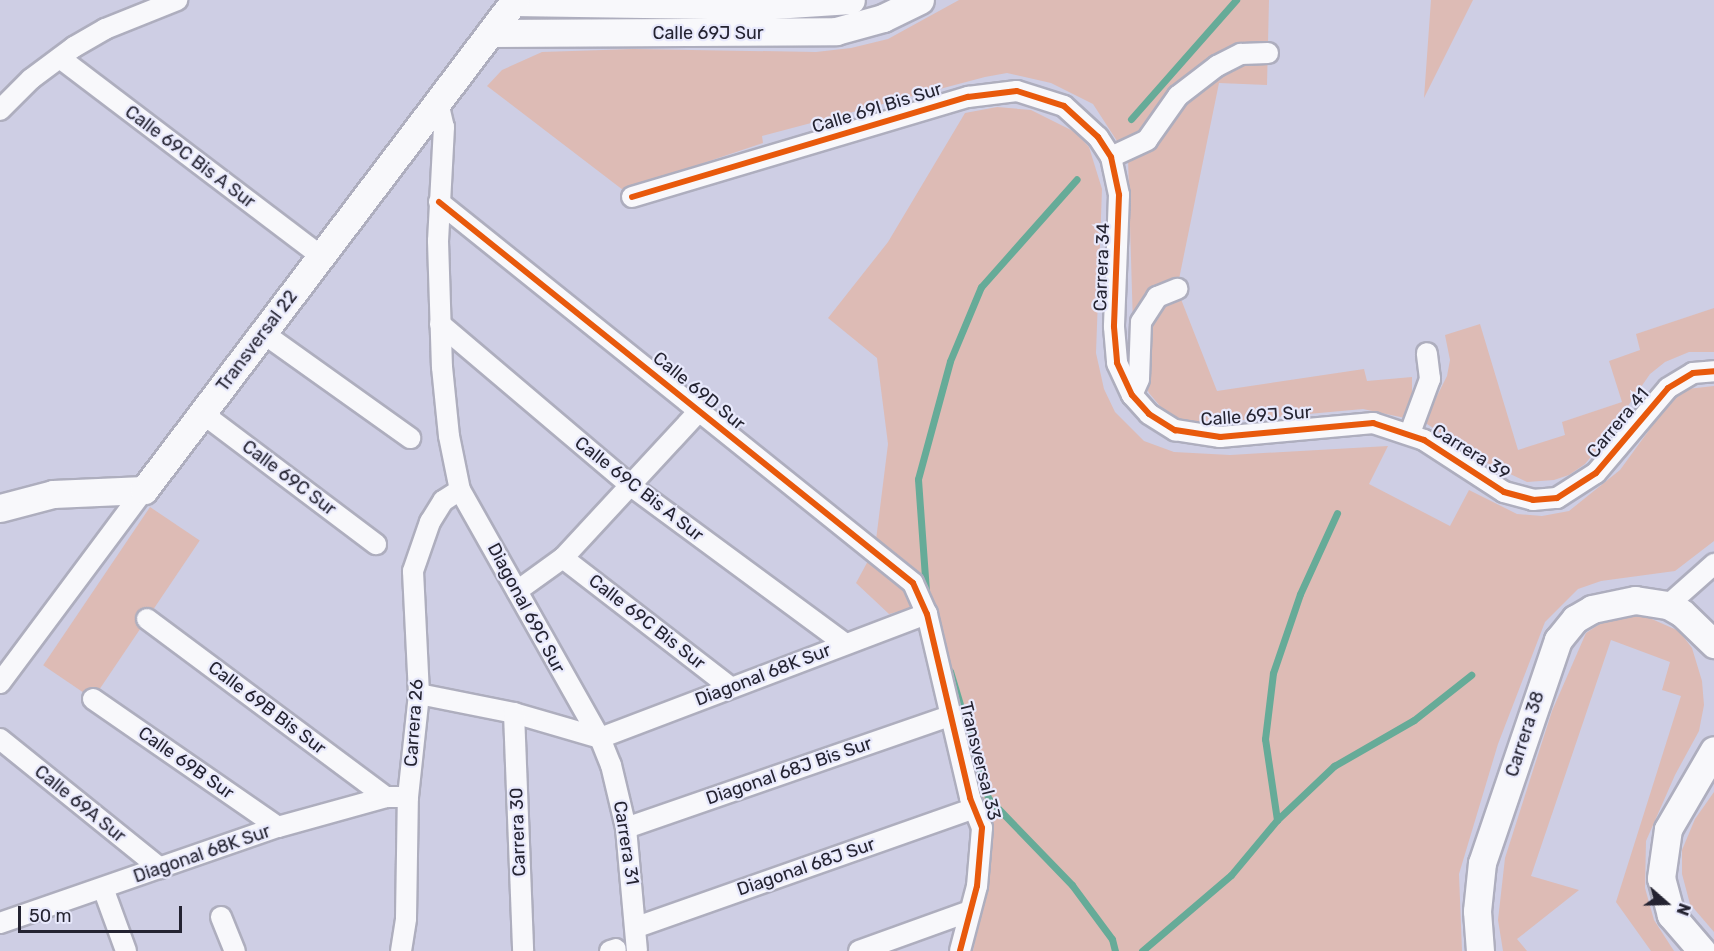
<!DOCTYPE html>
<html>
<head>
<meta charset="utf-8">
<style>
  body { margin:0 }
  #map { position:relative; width:1714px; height:951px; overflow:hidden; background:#cecee4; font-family:Rubik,sans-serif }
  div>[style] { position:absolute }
  .green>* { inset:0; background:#ddbbb5; transform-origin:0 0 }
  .stream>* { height:7px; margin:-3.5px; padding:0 3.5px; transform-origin:3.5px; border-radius:3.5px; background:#66ab98 }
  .roads { filter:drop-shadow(2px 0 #aeaebe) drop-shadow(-2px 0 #aeaebe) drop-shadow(0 2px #aeaebe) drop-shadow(0 -2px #aeaebe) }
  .street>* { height:20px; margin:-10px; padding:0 10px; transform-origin:10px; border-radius:10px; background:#f8f8fb }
  .secondary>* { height:27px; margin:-13.5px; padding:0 13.5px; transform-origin:13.5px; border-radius:13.5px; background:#f8f8fb }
  .cycleway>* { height:6px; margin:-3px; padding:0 3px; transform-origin:3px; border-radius:3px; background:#e8590c }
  span { translate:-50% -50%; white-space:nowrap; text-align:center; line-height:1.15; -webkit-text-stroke:4.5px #e8e9fc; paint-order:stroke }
  .street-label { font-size:18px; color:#242331 }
  .north { position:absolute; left:1636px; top:873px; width:60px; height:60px; -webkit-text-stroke:4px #e8e9fc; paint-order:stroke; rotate:110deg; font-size:16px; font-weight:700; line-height:24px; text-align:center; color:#242331 }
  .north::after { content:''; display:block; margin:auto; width:21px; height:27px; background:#242331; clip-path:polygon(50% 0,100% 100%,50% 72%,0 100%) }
  .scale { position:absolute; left:18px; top:906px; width:164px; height:27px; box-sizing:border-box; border:3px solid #242331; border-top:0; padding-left:8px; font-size:18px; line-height:21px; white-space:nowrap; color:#242331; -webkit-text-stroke:4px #e8e9fc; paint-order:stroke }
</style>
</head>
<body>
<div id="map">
  <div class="green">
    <i style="clip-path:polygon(959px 0,1269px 0,1267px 85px,1219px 83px,1177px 289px,1217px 391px,1364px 369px,1367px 381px,1412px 377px,1412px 396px,1405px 418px,1363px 409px,1199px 424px,1184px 422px,1165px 412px,1149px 393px,1134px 359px,1128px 158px,1093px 104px,1051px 83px,1007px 73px,985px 77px,762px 136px,763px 143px,623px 190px,487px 86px,502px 70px,542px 52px,633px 49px,816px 52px,851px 48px,888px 39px)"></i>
    <i style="clip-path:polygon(1431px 0,1473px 0,1424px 98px)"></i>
    <i style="clip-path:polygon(997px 107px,1031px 110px,1075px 132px,1089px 147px,1102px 189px,1096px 353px,1104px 389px,1115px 412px,1144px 441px,1174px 452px,1230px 455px,1388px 446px,1369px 484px,1450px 526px,1469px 490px,1517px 514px,1542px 516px,1569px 511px,1620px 470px,1671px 400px,1687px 389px,1714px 386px,1714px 541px,1675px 571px,1601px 581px,1578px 589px,1545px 622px,1498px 744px,1459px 874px,1462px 951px,973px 951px,987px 882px,923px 605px,889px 614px,856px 583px,875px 548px,888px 444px,877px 358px,828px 318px,888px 242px,965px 113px)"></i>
    <i style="clip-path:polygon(1714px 308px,1714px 352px,1689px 352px,1665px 362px,1650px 374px,1603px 442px,1585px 464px,1569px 475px,1554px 480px,1527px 482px,1485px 462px,1424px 422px,1447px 376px,1450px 360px,1445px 335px,1480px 324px,1518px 450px,1565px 435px,1562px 422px,1622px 402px,1609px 361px,1640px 350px,1636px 334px)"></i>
    <i style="left:150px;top:507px;width:60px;height:191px;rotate:34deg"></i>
    <i style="clip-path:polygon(1624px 616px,1645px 616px,1679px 631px,1692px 648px,1702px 681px,1704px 705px,1699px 731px,1675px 775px,1646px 841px,1645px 888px,1654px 920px,1674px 951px,1651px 951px,1616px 902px,1681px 696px,1662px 690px,1670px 662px,1611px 640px,1531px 876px,1579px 890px,1517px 939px,1527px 951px,1503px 951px,1498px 920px,1505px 858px,1552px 711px,1586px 633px,1606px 620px)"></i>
    <i style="clip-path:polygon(1714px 792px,1714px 932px,1690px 904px,1682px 874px,1682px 850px,1695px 819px)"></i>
  </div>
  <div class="stream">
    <i style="left:1131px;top:119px;width:159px;rotate:-48.6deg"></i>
    <i style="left:926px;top:591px;width:112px;rotate:-94.1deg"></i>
    <i style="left:918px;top:479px;width:122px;rotate:-74.8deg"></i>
    <i style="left:950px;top:361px;width:80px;rotate:-67.3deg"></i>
    <i style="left:981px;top:287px;width:144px;rotate:-48.4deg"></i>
    <i style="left:950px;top:671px;width:133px;rotate:73.3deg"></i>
    <i style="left:988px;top:798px;width:121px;rotate:46deg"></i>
    <i style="left:1072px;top:885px;width:67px;rotate:53.5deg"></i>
    <i style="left:1112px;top:939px;width:12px;rotate:76deg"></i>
    <i style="left:1277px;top:820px;width:82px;rotate:-98.4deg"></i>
    <i style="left:1265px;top:739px;width:66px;rotate:-83.1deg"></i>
    <i style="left:1273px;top:673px;width:83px;rotate:-71.1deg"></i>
    <i style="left:1300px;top:594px;width:89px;rotate:-65.4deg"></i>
    <i style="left:1142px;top:951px;width:117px;rotate:-40.5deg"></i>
    <i style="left:1231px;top:875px;width:72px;rotate:-50.1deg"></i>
    <i style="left:1277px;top:820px;width:79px;rotate:-43.5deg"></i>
    <i style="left:1334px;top:766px;width:92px;rotate:-29.9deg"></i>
    <i style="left:1414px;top:720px;width:73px;rotate:-38.3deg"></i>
  </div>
  <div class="roads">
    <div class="street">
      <i style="left:60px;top:58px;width:328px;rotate:37.2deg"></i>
      <i style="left:438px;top:102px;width:26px;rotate:77deg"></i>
      <i style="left:444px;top:127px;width:114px;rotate:93deg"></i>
      <i style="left:438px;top:241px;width:126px;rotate:88.2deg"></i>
      <i style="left:442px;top:367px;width:69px;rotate:84.2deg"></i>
      <i style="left:449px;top:436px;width:55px;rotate:78.5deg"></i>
      <i style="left:460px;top:490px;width:285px;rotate:60.6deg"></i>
      <i style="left:600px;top:738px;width:29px;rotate:68deg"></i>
      <i style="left:611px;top:765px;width:65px;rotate:76.6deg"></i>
      <i style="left:626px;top:828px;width:123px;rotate:84.9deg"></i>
      <i style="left:0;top:110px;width:44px;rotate:-45deg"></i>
      <i style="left:31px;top:79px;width:54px;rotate:-36.7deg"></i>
      <i style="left:74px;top:47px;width:36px;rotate:-30deg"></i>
      <i style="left:105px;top:29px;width:78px;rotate:-21.9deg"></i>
      <i style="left:1111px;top:157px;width:40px;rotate:-25deg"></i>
      <i style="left:1147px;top:140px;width:54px;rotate:-54.8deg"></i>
      <i style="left:1178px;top:96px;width:49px;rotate:-37.6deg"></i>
      <i style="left:1217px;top:66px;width:27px;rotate:-27deg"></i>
      <i style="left:1241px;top:54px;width:27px;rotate:-2deg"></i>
      <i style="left:632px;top:197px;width:351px;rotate:-16.6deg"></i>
      <i style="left:968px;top:97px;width:49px;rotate:-7deg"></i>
      <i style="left:1017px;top:91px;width:49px;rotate:17.7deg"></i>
      <i style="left:1064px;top:106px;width:46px;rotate:42.4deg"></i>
      <i style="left:1098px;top:137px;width:24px;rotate:57deg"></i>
      <i style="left:1111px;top:157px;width:39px;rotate:78deg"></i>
      <i style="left:1119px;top:195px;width:132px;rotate:92.2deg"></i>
      <i style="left:1114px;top:327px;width:36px;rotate:85deg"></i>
      <i style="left:1117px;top:363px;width:35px;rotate:65deg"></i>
      <i style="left:1132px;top:395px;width:25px;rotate:48deg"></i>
      <i style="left:1149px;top:414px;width:31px;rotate:32deg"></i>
      <i style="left:1175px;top:430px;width:46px;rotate:8.8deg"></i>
      <i style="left:1220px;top:437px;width:154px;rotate:-5.2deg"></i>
      <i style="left:1373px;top:423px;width:54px;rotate:18.4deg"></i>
      <i style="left:1424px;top:440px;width:95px;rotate:33deg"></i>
      <i style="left:1504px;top:492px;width:30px;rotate:15deg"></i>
      <i style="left:1533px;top:500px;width:24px;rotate:-5deg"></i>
      <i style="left:1557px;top:498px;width:46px;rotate:-32.7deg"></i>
      <i style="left:1596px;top:473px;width:111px;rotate:-49.7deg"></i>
      <i style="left:1668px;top:388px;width:29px;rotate:-31deg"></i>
      <i style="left:1693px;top:373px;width:21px;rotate:-5deg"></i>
      <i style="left:439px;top:202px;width:608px;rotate:38.79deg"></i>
      <i style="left:913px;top:583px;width:34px;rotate:66deg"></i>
      <i style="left:927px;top:614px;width:189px;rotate:76.8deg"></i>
      <i style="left:970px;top:798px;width:32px;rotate:68deg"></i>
      <i style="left:982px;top:828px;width:58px;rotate:94.9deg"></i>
      <i style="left:977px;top:886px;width:67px;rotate:104.7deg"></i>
      <i style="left:440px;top:324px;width:250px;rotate:40.3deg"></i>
      <i style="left:631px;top:486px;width:266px;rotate:36.4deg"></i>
      <i style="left:263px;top:333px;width:181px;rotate:35.5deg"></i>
      <i style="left:1132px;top:395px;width:17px;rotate:-66deg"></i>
      <i style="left:1139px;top:379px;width:57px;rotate:-88deg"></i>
      <i style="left:1141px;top:322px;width:30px;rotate:-57deg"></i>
      <i style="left:1157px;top:297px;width:22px;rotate:-22deg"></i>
      <i style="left:202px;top:413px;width:218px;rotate:37deg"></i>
      <i style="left:1410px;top:433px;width:58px;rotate:-69.7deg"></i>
      <i style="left:1430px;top:379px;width:26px;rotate:-97deg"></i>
      <i style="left:563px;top:558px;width:211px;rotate:37.7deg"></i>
      <i style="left:517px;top:591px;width:57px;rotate:-35.7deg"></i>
      <i style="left:563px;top:558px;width:202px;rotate:-47.2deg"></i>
      <i style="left:1668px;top:605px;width:62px;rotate:-41.7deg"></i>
      <i style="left:147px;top:619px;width:298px;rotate:36.7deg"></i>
      <i style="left:0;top:683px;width:241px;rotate:-53.3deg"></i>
      <i style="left:419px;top:694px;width:97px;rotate:11.3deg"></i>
      <i style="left:514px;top:713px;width:90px;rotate:16.2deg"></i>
      <i style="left:93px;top:699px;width:225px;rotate:34.7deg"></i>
      <i style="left:514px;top:713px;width:238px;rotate:87.8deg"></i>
      <i style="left:600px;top:738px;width:350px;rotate:-20.8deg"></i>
      <i style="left:0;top:739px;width:206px;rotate:38.9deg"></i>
      <i style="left:626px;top:828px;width:345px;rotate:-19.1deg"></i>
      <i style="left:103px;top:888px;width:67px;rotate:69.9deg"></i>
      <i style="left:221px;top:917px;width:37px;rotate:68deg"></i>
      <i style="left:0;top:923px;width:294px;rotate:-19.1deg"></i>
      <i style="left:278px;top:827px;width:112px;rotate:-15.5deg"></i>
      <i style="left:386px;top:797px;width:22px"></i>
      <i style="left:637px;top:927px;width:357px;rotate:-19.4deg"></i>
      <i style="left:401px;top:951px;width:33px;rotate:-81deg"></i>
      <i style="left:406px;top:918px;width:121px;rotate:-89.1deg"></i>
      <i style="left:408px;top:797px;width:104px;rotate:-83.9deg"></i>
      <i style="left:419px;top:694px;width:123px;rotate:-92.8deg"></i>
      <i style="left:413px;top:571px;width:52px;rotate:-70.9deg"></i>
      <i style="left:430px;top:522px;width:25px;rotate:-58deg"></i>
      <i style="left:443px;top:501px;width:20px;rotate:-33deg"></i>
      <i style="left:610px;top:951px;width:6px;rotate:-18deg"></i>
      <i style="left:859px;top:951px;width:118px;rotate:-19.8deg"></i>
    </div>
    <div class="secondary">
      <i style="left:513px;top:2px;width:245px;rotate:0.9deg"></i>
      <i style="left:758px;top:6px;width:93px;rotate:-3.7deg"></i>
      <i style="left:490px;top:33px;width:346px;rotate:-0.3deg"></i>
      <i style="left:836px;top:31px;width:49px;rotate:-15.5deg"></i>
      <i style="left:883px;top:18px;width:41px;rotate:-25.9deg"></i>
      <i style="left:0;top:508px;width:55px;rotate:-14.8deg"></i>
      <i style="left:53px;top:494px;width:91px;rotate:-2.5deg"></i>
      <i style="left:144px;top:490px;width:615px;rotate:-52.87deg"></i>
      <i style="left:1480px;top:951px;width:40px;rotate:-94.3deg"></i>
      <i style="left:1477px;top:911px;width:48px;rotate:-84.1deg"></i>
      <i style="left:1482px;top:863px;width:236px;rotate:-71.2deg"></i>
      <i style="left:1558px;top:640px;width:27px;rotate:-51deg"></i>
      <i style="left:1575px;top:619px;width:20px;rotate:-30deg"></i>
      <i style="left:1592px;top:609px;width:44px;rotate:-11.8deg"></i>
      <i style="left:1635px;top:600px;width:33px;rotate:9deg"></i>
      <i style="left:1668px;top:605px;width:16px;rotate:30deg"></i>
      <i style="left:1682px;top:613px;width:45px;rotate:44.1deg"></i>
      <i style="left:1702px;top:951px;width:48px;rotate:-130.7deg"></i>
      <i style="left:1671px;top:915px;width:38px;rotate:-105deg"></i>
      <i style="left:1661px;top:878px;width:49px;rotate:-81.9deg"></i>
      <i style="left:1668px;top:829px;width:91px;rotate:-59.8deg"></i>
    </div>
  </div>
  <div class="cycleway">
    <i style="left:632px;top:197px;width:351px;rotate:-16.6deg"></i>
    <i style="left:968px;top:97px;width:49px;rotate:-7deg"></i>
    <i style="left:1017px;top:91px;width:49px;rotate:17.7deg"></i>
    <i style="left:1064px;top:106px;width:46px;rotate:42.4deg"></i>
    <i style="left:1098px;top:137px;width:24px;rotate:57deg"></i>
    <i style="left:1111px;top:157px;width:39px;rotate:78deg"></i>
    <i style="left:1119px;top:195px;width:132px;rotate:92.2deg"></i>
    <i style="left:1114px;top:327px;width:36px;rotate:85deg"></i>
    <i style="left:1117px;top:363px;width:35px;rotate:65deg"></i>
    <i style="left:1132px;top:395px;width:25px;rotate:48deg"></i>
    <i style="left:1149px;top:414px;width:31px;rotate:32deg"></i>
    <i style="left:1175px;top:430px;width:46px;rotate:8.8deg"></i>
    <i style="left:1220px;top:437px;width:154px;rotate:-5.2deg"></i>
    <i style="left:1373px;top:423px;width:54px;rotate:18.4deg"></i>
    <i style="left:1424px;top:440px;width:95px;rotate:33deg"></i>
    <i style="left:1504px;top:492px;width:30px;rotate:15deg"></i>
    <i style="left:1533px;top:500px;width:24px;rotate:-5deg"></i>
    <i style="left:1557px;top:498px;width:46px;rotate:-32.7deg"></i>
    <i style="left:1596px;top:473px;width:111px;rotate:-49.7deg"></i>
    <i style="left:1668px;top:388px;width:29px;rotate:-31deg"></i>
    <i style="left:1693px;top:373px;width:21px;rotate:-5deg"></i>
    <i style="left:439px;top:202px;width:608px;rotate:38.79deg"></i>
    <i style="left:913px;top:583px;width:34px;rotate:66deg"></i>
    <i style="left:927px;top:614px;width:189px;rotate:76.8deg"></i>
    <i style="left:970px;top:798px;width:32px;rotate:68deg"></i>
    <i style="left:982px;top:828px;width:58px;rotate:94.9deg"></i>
    <i style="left:977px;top:886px;width:67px;rotate:104.7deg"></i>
  </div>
  <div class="street-label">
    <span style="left:708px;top:33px">Calle 69J Sur</span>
    <span style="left:877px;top:108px;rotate:-17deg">Calle 69I Bis Sur</span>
    <span style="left:190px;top:157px;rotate:37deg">Calle 69C Bis A Sur</span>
    <span style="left:1102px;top:267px;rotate:-88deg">Carrera 34</span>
    <span style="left:257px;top:341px;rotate:-53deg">Transversal 22</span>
    <span style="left:699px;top:391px;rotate:39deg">Calle 69D Sur</span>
    <span style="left:1256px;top:416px;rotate:-4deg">Calle 69J Sur</span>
    <span style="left:1618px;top:423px;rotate:-50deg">Carrera 41</span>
    <span style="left:1471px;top:452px;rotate:32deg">Carrera 39</span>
    <span style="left:289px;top:478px;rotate:37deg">Calle 69C Sur</span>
    <span style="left:639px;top:489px;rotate:38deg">Calle 69C Bis A Sur</span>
    <span style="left:526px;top:608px;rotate:62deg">Diagonal 69C Sur</span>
    <span style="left:647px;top:622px;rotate:38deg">Calle 69C Bis Sur</span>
    <span style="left:763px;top:675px;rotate:-21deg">Diagonal 68K Sur</span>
    <span style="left:267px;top:708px;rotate:37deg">Calle 69B Bis Sur</span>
    <span style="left:414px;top:723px;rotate:-86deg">Carrera 26</span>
    <span style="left:1525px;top:734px;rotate:-72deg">Carrera 38</span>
    <span style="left:980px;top:761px;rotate:76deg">Transversal 33</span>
    <span style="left:186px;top:763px;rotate:35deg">Calle 69B Sur</span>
    <span style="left:789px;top:771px;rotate:-19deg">Diagonal 68J Bis Sur</span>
    <span style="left:80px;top:804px;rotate:39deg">Calle 69A Sur</span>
    <span style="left:518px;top:832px;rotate:-92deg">Carrera 30</span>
    <span style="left:626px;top:843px;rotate:81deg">Carrera 31</span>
    <span style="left:202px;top:854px;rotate:-19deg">Diagonal 68K Sur</span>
    <span style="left:806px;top:867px;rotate:-19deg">Diagonal 68J Sur</span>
  </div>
  <div class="north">N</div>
  <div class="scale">50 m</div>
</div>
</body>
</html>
